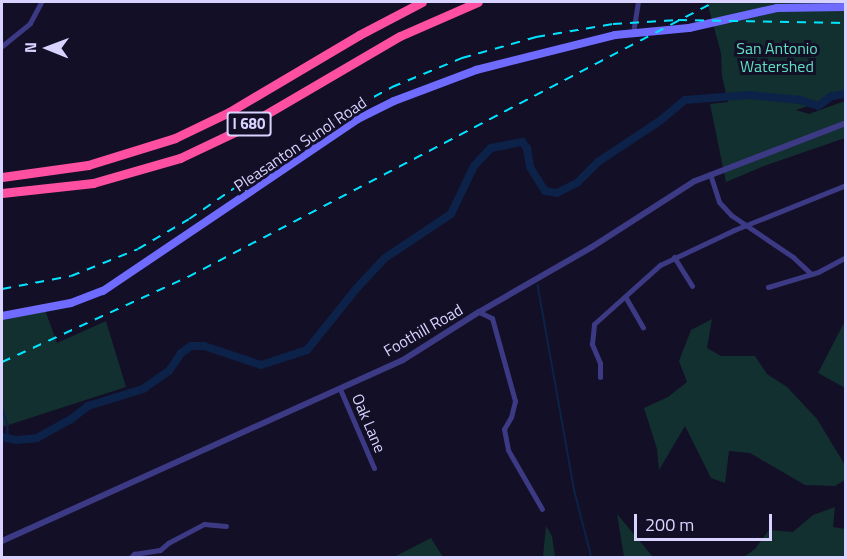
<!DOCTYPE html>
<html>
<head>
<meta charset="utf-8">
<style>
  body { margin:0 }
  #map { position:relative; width:847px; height:559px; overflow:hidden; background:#130f26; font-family:"Titillium Web",sans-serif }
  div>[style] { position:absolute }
  .green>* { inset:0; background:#12302f }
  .stream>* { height:1.5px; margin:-0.75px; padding:0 0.75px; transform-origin:0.75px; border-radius:0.75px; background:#0c2248 }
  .river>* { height:8px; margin:-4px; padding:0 4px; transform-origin:4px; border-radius:4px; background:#0c2248 }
  .minor>* { height:5px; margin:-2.5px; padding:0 2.5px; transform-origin:2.5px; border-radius:2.5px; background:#3d3a85 }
  .tertiary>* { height:6px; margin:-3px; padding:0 3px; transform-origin:3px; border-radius:3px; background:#3d3a85 }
  .secondary>* { height:8px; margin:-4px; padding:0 4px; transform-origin:4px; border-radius:4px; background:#6f6bff }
  .motorway>* { height:9px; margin:-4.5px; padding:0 4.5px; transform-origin:4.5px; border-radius:4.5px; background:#ff4fa3 }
  .rail>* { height:1.5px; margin-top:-0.75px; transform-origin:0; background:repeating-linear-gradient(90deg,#00e5ff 0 9px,transparent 0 17px) }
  span { translate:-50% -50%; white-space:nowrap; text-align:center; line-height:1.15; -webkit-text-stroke:6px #130f26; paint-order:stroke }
  .shield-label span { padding:2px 4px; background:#130f26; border:2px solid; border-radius:4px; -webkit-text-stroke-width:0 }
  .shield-label { font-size:15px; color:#d9d4ff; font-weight:700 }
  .park-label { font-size:16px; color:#5fe0c0 }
  .street-label { font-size:16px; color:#d9d4ff }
  .frame { position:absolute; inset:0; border:3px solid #d9d4ff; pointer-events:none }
  .north { position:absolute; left:18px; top:18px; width:60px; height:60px; -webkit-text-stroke:4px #130f26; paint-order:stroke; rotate:271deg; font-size:16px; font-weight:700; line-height:24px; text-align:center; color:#d9d4ff }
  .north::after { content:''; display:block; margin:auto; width:21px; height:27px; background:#d9d4ff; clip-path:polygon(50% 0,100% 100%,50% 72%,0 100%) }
  .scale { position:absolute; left:634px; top:514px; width:138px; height:27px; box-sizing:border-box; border:3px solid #d9d4ff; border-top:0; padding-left:8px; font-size:18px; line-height:21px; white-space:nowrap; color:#d9d4ff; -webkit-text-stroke:4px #130f26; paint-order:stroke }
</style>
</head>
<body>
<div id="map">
  <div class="green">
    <i style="clip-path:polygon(707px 2px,845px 2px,845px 93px,796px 110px,809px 114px,845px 101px,845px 138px,764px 166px,726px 182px,710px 104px,728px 102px,722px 76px,721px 53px)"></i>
    <i style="clip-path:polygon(44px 307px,57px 343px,106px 321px,126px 387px,2px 427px,2px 314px)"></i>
    <i style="clip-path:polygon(712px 319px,707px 348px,721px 356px,755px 356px,767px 374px,787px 387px,817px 419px,845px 465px,845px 480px,835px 486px,805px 485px,750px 453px,729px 451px,725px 483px,711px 478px,685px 426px,659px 470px,657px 449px,644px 408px,668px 397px,687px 382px,679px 361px,691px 330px)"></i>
    <i style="clip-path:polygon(845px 321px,846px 388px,845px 388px,818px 373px)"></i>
    <i style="clip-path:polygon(835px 507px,833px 527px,845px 529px,845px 557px,744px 557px,755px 549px,769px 530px,793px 532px,813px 515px)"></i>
    <i style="clip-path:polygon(617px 514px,653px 557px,624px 557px)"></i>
    <i style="clip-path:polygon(546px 526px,552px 536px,555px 557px,543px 557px)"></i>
    <i style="clip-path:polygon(431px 538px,443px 557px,394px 557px)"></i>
  </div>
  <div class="stream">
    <i style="left:538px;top:285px;width:210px;rotate:79.9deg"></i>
    <i style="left:575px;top:492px;width:68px;rotate:75.6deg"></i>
    <i style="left:2px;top:407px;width:18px;rotate:71deg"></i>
    <i style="left:8px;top:424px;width:14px;rotate:90deg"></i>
  </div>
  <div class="river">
    <i style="left:2px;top:437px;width:14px;rotate:12deg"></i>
    <i style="left:16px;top:440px;width:21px;rotate:-5deg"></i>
    <i style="left:37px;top:438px;width:38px;rotate:-29deg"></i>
    <i style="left:70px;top:420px;width:23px;rotate:-38deg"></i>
    <i style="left:88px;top:406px;width:58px;rotate:-17.2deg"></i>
    <i style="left:143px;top:389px;width:32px;rotate:-35deg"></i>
    <i style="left:169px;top:371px;width:22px;rotate:-56deg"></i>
    <i style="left:181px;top:353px;width:12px;rotate:-35deg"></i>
    <i style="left:191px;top:346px;width:13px"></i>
    <i style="left:204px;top:346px;width:60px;rotate:18.4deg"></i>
    <i style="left:261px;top:365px;width:48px;rotate:-18.1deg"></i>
    <i style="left:307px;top:350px;width:78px;rotate:-51.2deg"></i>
    <i style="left:356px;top:289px;width:42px;rotate:-46.9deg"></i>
    <i style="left:385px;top:258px;width:79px;rotate:-33.7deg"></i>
    <i style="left:451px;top:214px;width:53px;rotate:-64.4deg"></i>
    <i style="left:474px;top:166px;width:25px;rotate:-47deg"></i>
    <i style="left:491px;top:148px;width:32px;rotate:-11deg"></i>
    <i style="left:522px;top:142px;width:8px;rotate:50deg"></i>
    <i style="left:527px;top:148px;width:19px;rotate:81deg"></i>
    <i style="left:530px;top:167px;width:28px;rotate:58deg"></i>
    <i style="left:545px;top:191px;width:12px;rotate:9deg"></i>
    <i style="left:557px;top:193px;width:22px;rotate:-27deg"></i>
    <i style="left:577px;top:183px;width:30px;rotate:-45deg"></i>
    <i style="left:598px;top:162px;width:76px;rotate:-33.7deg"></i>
    <i style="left:661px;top:120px;width:31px;rotate:-40deg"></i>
    <i style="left:685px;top:100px;width:63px;rotate:-4.5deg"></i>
    <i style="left:748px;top:95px;width:52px;rotate:5.5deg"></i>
    <i style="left:800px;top:100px;width:19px;rotate:18deg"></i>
    <i style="left:818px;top:106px;width:17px;rotate:-36deg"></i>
    <i style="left:832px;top:96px;width:14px;rotate:-8deg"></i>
  </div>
  <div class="minor">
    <i style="left:633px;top:33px;width:31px;rotate:-81deg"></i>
    <i style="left:2px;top:46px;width:36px;rotate:-39deg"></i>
    <i style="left:30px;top:23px;width:24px;rotate:-62deg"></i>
    <i style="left:710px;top:174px;width:29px;rotate:72deg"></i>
    <i style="left:719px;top:202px;width:18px;rotate:47deg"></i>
    <i style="left:731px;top:215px;width:75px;rotate:34.1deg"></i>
    <i style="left:793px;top:257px;width:25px;rotate:43deg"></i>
    <i style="left:674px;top:257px;width:34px;rotate:58deg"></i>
    <i style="left:768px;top:287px;width:52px;rotate:-16.7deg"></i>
    <i style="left:818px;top:272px;width:32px;rotate:-28deg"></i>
    <i style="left:626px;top:298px;width:34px;rotate:60deg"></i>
    <i style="left:479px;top:312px;width:14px;rotate:25deg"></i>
    <i style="left:492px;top:318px;width:86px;rotate:74.5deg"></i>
    <i style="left:515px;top:401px;width:16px;rotate:104deg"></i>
    <i style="left:511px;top:417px;width:14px;rotate:120deg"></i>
    <i style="left:504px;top:429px;width:21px;rotate:79deg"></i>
    <i style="left:508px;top:450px;width:68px;rotate:60deg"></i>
    <i style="left:600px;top:377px;width:14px;rotate:-90deg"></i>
    <i style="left:600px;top:363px;width:21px;rotate:-113deg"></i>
    <i style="left:592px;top:344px;width:20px;rotate:-84deg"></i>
    <i style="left:594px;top:324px;width:89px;rotate:-41.8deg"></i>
    <i style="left:660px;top:265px;width:82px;rotate:-25.3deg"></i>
    <i style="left:734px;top:230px;width:121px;rotate:-21.9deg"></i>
    <i style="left:340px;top:389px;width:86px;rotate:66.7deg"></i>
    <i style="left:130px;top:558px;width:6px;rotate:-45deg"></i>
    <i style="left:134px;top:554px;width:26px;rotate:-9deg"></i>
    <i style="left:160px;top:550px;width:11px;rotate:-41deg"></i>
    <i style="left:168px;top:543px;width:41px;rotate:-27.8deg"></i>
    <i style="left:204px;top:524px;width:22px;rotate:5deg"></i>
  </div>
  <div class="tertiary">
    <i style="left:2px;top:541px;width:440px;rotate:-24.3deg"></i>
    <i style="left:403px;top:360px;width:90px;rotate:-32.3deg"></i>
    <i style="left:479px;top:312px;width:130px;rotate:-29.9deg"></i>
    <i style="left:592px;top:247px;width:122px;rotate:-32.7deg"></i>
    <i style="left:695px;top:181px;width:162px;rotate:-21deg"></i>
  </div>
  <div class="secondary">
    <i style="left:2px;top:316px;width:70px;rotate:-10.7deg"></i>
    <i style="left:71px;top:303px;width:34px;rotate:-21deg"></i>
    <i style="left:103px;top:291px;width:308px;rotate:-34deg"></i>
    <i style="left:358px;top:119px;width:40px;rotate:-26.6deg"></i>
    <i style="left:394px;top:101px;width:88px;rotate:-20.7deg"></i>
    <i style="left:476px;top:70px;width:143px;rotate:-14.1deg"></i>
    <i style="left:615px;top:35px;width:74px;rotate:-5.4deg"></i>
    <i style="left:689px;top:28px;width:90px;rotate:-12.8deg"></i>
    <i style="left:777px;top:8px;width:69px;rotate:-0.8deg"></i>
  </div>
  <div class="motorway">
    <i style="left:2px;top:177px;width:87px;rotate:-7.9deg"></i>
    <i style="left:88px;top:165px;width:91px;rotate:-17.2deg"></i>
    <i style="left:175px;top:138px;width:60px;rotate:-25.7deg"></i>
    <i style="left:229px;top:112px;width:151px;rotate:-30.6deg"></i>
    <i style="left:359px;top:35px;width:71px;rotate:-27.6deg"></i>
    <i style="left:2px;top:193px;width:92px;rotate:-6.3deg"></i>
    <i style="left:93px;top:183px;width:91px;rotate:-16deg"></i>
    <i style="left:180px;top:158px;width:65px;rotate:-25.4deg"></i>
    <i style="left:239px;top:130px;width:186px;rotate:-30.3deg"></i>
    <i style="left:400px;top:36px;width:85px;rotate:-23.6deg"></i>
  </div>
  <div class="rail">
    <i style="left:2px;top:289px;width:70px;rotate:-10.7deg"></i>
    <i style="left:71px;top:276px;width:72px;rotate:-21.9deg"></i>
    <i style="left:138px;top:249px;width:59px;rotate:-30.5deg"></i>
    <i style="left:189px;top:219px;width:188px;rotate:-34.4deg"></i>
    <i style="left:344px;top:113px;width:55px;rotate:-28.4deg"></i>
    <i style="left:392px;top:87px;width:76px;rotate:-22.5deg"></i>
    <i style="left:462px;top:58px;width:77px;rotate:-15.8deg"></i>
    <i style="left:536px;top:37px;width:78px;rotate:-9.6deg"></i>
    <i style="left:613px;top:24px;width:65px;rotate:-3.5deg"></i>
    <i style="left:678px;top:20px;width:168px;rotate:1deg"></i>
    <i style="left:2px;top:362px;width:205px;rotate:-24.6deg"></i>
    <i style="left:188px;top:277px;width:594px;rotate:-27.6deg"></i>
  </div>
  <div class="shield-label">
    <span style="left:249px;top:124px">I 680</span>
  </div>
  <div class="park-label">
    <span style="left:777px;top:57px">San Antonio<br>Watershed</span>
  </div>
  <div class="street-label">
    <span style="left:300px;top:144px;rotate:-34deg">Pleasanton Sunol Road</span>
    <span style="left:423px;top:330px;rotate:-30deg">Foothill Road</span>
    <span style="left:369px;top:423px;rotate:67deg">Oak Lane</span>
  </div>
  <div class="frame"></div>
  <div class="north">N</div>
  <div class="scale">200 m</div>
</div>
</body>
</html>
